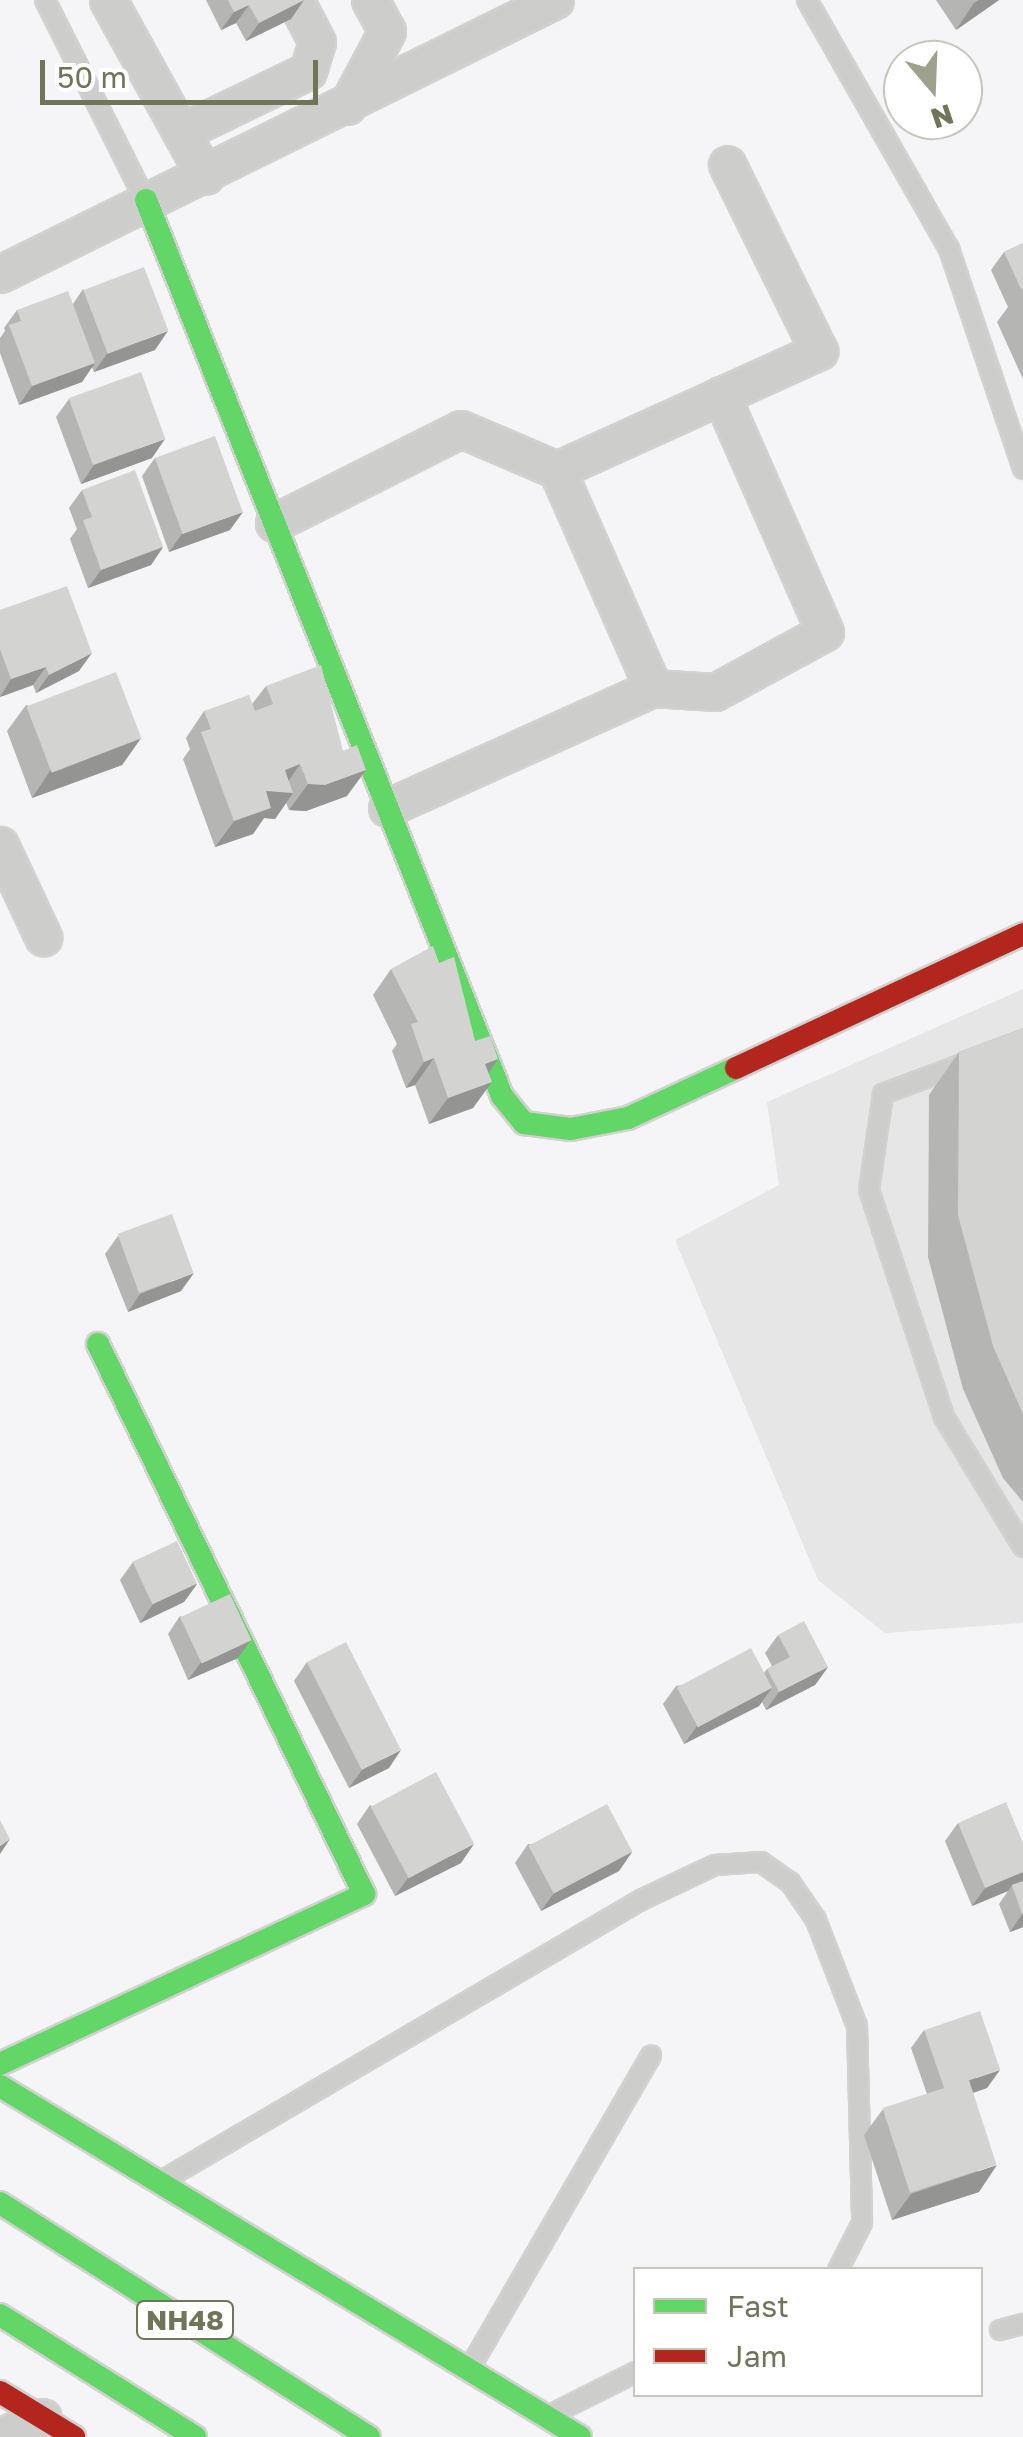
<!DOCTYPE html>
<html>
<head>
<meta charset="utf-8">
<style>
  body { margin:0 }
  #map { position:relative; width:1023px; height:2437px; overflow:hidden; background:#f5f4f6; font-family:"Golos Text",sans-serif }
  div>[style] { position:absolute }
  .built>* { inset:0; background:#e7e6e6 }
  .roads { filter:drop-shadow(2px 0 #d1d2d0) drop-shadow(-2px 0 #d1d2d0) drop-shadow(0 2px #d1d2d0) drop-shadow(0 -2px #d1d2d0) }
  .lane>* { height:18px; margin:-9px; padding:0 9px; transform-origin:9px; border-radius:9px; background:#cdcecc }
  .street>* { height:35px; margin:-17.5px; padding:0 17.5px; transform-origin:17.5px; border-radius:17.5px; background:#cdcecc }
  .fast>* { height:22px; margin:-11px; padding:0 11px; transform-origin:11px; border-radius:11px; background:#63d668 }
  .jam>* { height:22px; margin:-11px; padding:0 11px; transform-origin:11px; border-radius:11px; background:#b3261e }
  .wall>* { inset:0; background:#b5b5b4 }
  .shaded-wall>* { inset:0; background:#949492 }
  .building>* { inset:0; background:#d3d3d1; transform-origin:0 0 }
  span { translate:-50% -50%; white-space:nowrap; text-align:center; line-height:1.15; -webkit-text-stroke:10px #fff; paint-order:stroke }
  .shield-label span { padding:2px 8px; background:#fff; border:2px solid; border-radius:8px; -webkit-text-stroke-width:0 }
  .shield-label { font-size:28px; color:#707458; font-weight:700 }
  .legend { position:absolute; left:633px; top:2267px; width:350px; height:130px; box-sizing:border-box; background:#fff; border:2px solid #c6c7bc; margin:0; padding:12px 18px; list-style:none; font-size:30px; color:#707458 }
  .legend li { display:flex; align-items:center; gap:20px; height:50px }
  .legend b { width:50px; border:2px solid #c6c7bc }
  .north { position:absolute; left:883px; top:40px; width:100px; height:100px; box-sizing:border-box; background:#fff; border:2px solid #c6c7bc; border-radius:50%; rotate:161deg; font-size:28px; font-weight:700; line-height:40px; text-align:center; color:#707458 }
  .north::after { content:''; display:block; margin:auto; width:35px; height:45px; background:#9fa18f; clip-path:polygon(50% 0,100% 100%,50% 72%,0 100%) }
  .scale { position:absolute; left:40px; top:60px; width:278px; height:45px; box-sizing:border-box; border:5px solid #707458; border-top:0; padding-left:12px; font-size:30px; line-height:35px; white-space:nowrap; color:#707458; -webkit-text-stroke:8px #fff; paint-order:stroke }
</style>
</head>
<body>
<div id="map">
  <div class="built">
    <i style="clip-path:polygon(1023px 989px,1023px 1623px,885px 1633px,818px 1580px,675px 1240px,779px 1185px,767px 1102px)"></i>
  </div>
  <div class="roads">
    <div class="lane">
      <i style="left:45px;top:0;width:224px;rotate:63.4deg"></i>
      <i style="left:807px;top:0;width:287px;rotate:60.3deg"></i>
      <i style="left:949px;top:249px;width:232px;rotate:71.4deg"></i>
      <i style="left:968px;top:1062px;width:91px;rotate:159.4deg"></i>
      <i style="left:883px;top:1094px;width:97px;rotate:98.3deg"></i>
      <i style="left:869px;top:1190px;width:239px;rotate:71.7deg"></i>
      <i style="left:944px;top:1417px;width:152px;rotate:58.7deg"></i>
      <i style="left:165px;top:2179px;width:552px;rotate:-30.38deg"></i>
      <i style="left:641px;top:1900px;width:82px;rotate:-25.3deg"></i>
      <i style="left:715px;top:1865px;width:46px;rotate:-3.7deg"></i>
      <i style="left:761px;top:1862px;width:35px;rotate:35deg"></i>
      <i style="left:790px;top:1882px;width:46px;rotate:55.6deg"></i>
      <i style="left:816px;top:1920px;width:114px;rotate:68.9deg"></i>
      <i style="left:857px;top:2026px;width:197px;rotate:88.5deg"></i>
      <i style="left:862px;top:2223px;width:53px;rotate:117.1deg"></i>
      <i style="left:1000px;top:2330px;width:24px;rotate:-15deg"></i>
      <i style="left:471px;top:2366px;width:359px;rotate:-59.9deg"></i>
      <i style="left:556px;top:2412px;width:89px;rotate:-26.6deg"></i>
    </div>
    <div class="street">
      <i style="left:108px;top:0;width:201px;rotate:61.1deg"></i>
      <i style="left:347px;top:106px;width:85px;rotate:-61.9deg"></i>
      <i style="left:387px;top:31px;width:35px;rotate:-119deg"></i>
      <i style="left:181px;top:132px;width:141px;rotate:-25.7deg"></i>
      <i style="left:308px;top:71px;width:30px;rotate:-73deg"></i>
      <i style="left:317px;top:42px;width:47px;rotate:-117.6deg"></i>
      <i style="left:0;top:274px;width:619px;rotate:-26.28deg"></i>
      <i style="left:557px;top:470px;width:238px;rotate:66.2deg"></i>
      <i style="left:274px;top:523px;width:209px;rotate:-26.7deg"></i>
      <i style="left:461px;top:429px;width:104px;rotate:23.1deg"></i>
      <i style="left:557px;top:470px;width:288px;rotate:-24.4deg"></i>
      <i style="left:819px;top:351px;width:208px;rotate:-116.2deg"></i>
      <i style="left:387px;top:808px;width:292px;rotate:-24.3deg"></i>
      <i style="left:653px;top:688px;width:62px;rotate:3.7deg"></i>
      <i style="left:715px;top:692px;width:125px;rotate:-28.6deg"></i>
      <i style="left:825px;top:632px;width:259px;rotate:-113.7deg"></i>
      <i style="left:0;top:845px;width:102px;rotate:64.9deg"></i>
      <i style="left:0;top:2437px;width:47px;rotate:-24.9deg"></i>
    </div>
    <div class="fast">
      <i style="left:146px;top:200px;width:964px;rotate:68.33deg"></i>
      <i style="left:502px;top:1096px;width:35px;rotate:51deg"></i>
      <i style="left:524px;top:1123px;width:47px;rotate:7.3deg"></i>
      <i style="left:571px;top:1129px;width:58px;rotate:-10.9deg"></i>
      <i style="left:628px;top:1118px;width:119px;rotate:-24.8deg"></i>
      <i style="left:0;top:2064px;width:402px;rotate:-25deg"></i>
      <i style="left:364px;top:1894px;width:611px;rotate:-115.81deg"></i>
      <i style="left:0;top:2086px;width:678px;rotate:31.18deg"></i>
      <i style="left:0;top:2203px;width:437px;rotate:32.4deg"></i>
      <i style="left:0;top:2315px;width:230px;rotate:32deg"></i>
    </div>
    <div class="jam">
      <i style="left:736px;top:1068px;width:317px;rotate:-25deg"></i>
      <i style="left:0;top:2392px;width:87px;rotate:31.3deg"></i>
    </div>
  </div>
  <div class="wall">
    <i style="clip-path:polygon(206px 0,304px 0,291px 19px,246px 41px,236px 23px,221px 30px)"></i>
    <i style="clip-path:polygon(936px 0,999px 0,956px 30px)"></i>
    <i style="clip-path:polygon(1023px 243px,1023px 379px,997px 322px,1008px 307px,991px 270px,1004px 252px)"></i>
    <i style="clip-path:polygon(83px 289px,155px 350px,94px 372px,92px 367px,82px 382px,19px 405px,0 353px,0 338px,5px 331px,4px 328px,17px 310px,73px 304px)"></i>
    <i style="clip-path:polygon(69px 399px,152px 458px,81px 484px,56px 417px)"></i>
    <i style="clip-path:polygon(155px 458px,230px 530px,169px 552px,142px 476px)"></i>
    <i style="clip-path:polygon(82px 490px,163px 547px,151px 565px,88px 588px,70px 539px,77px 529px,69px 508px)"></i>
    <i style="clip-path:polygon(0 610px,79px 671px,36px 693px,33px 685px,0 697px)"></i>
    <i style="clip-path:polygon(266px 686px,347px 796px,306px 811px,289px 810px,286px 803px,275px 819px,264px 818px,253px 834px,215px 847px,183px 759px,190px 749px,186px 738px,204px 711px,252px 704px)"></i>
    <i style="clip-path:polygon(26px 705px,141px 738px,122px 765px,32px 798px,7px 731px)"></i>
    <i style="clip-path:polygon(391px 969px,475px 1041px,488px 1073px,473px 1108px,429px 1124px,415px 1085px,406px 1088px,392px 1051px,397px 1044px,373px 995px)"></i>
    <i style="clip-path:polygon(1023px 1028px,1023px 1502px,1003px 1478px,963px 1389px,928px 1257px,929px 1095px,959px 1052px)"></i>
    <i style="clip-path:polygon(118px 1236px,181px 1291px,128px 1312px,105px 1254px)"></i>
    <i style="clip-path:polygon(133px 1562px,197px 1584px,184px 1602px,140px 1623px,120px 1580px)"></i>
    <i style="clip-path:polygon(180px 1616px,238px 1658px,188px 1680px,168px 1634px)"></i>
    <i style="clip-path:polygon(778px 1635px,828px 1667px,815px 1685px,766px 1710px,762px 1702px,759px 1706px,684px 1744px,663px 1704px,676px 1686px,764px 1673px,767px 1669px,772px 1666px,765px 1653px)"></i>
    <i style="clip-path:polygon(307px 1662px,389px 1768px,349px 1788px,294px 1681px)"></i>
    <i style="clip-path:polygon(370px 1805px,461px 1863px,395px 1896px,357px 1824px)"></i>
    <i style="clip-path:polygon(958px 1823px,1023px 1843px,1023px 1927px,1010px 1932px,999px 1904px,1008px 1891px,972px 1906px,945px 1841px)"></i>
    <i style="clip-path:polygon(528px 1844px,632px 1852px,619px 1871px,541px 1911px,515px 1863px)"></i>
    <i style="clip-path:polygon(924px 2030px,987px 2088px,973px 2093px,979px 2192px,892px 2220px,864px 2135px,883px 2109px,927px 2094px,911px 2048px)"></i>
  </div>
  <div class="shaded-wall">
    <i style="clip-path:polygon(304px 0,291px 19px,246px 41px,259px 23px)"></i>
    <i style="clip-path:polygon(979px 0,999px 0,956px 30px,974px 3px)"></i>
    <i style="clip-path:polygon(249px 5px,236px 23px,221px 30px,234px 12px)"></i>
    <i style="clip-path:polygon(168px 331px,155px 350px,94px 372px,107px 354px)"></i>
    <i style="clip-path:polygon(95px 363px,82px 382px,19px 405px,32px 386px)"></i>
    <i style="clip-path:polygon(165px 439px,152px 458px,81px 484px,94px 465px)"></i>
    <i style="clip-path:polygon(243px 512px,230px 530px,169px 552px,182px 534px)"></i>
    <i style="clip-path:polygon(163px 547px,151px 565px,88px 588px,101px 570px)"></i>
    <i style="clip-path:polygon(92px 653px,79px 671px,36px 693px,49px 675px)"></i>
    <i style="clip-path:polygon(46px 667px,33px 685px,0 697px,11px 679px)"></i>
    <i style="clip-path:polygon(141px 738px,122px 765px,32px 798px,50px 771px)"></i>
    <i style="clip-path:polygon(300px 764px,282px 791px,293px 793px,275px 819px,264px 818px,253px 834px,215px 847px,234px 821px,285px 770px)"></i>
    <i style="clip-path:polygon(366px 770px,347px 796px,306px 811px,289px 810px,308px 784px)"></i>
    <i style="clip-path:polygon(434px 1058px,415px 1085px,406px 1088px,424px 1062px)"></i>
    <i style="clip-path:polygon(498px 1059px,480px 1086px,485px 1064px)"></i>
    <i style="clip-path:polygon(492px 1082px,473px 1108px,429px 1124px,448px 1098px)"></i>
    <i style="clip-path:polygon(194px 1273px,181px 1291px,128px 1312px,140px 1294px)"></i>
    <i style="clip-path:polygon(197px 1584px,184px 1602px,140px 1623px,153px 1604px)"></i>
    <i style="clip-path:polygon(251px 1640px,238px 1658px,188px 1680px,201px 1662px)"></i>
    <i style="clip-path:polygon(828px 1667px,815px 1685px,766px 1710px,779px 1692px)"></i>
    <i style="clip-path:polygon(772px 1688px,759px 1706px,684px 1744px,697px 1726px)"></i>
    <i style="clip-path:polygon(401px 1750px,389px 1768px,349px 1788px,362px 1770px)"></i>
    <i style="clip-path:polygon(10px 1839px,0 1854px,0 1846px)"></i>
    <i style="clip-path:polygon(474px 1844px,461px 1863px,395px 1896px,408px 1878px)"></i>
    <i style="clip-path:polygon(632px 1852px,619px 1871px,541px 1911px,554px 1893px)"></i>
    <i style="clip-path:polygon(1023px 1872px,1023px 1882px,1012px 1885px,1008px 1891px,972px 1906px,985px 1888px)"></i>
    <i style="clip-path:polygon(1023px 1913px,1023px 1927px,1010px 1932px)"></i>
    <i style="clip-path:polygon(1000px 2070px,987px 2088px,931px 2107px,944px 2089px)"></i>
    <i style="clip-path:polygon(997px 2165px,979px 2192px,892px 2220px,911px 2194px)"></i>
  </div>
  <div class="building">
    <i style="clip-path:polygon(228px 0,304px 0,259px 23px,249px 5px,234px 12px)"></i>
    <i style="clip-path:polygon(1023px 243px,1023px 288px,1021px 289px,1004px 252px)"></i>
    <i style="left:144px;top:267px;width:68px;height:65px;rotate:69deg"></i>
    <i style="clip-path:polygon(68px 291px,95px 363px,32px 386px,9px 325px,21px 321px,17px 310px)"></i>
    <i style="left:141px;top:372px;width:71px;height:77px;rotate:70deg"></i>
    <i style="left:215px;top:436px;width:81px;height:64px;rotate:70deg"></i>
    <i style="clip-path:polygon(135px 470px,163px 547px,101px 570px,83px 520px,92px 517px,82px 490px)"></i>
    <i style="clip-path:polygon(67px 586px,92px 653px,49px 675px,46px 667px,11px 679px,0 649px,0 610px)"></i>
    <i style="clip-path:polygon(321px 665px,343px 751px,357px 745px,366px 770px,325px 785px,308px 784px,300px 764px,285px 770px,293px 793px,266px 791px,271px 808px,234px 821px,201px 732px,211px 729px,204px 711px,249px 695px,255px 711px,273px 704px,266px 686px)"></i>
    <i style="left:116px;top:672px;width:71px;height:96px;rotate:69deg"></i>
    <i style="clip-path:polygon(433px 946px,439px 963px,454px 957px,475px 1041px,490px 1036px,498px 1059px,485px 1064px,492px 1082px,448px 1098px,434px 1058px,424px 1062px,411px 1024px,418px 1022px,391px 969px)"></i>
    <i style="clip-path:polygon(1023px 1028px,1023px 1414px,993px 1346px,958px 1215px,959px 1052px)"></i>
    <i style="left:172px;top:1214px;width:63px;height:58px;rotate:70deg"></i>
    <i style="left:177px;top:1541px;width:47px;height:49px;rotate:65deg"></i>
    <i style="left:230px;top:1594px;width:51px;height:55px;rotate:65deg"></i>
    <i style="clip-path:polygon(804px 1621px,828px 1667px,779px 1692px,767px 1669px,790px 1657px,778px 1635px)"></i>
    <i style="left:346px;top:1642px;width:121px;height:44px;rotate:63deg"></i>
    <i style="left:751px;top:1648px;width:45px;height:84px;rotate:62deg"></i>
    <i style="left:436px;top:1772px;width:81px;height:74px;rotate:62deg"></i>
    <i style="clip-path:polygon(1006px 1802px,1023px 1843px,1023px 1872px,985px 1888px,958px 1823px)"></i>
    <i style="left:607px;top:1804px;width:54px;height:89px;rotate:62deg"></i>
    <i style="clip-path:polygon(0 1820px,10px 1839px,0 1846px)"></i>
    <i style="clip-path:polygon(1023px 1881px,1023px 1913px,1022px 1914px,1012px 1885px)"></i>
    <i style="left:980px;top:2011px;width:62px;height:59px;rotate:71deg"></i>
    <i style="left:969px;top:2080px;width:89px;height:91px;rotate:72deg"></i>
  </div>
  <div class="shield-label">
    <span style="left:185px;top:2320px">NH48</span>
  </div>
  <ul class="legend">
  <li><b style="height:12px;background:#63d668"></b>Fast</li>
  <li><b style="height:12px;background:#b3261e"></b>Jam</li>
  </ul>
  <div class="north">N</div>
  <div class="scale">50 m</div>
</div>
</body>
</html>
